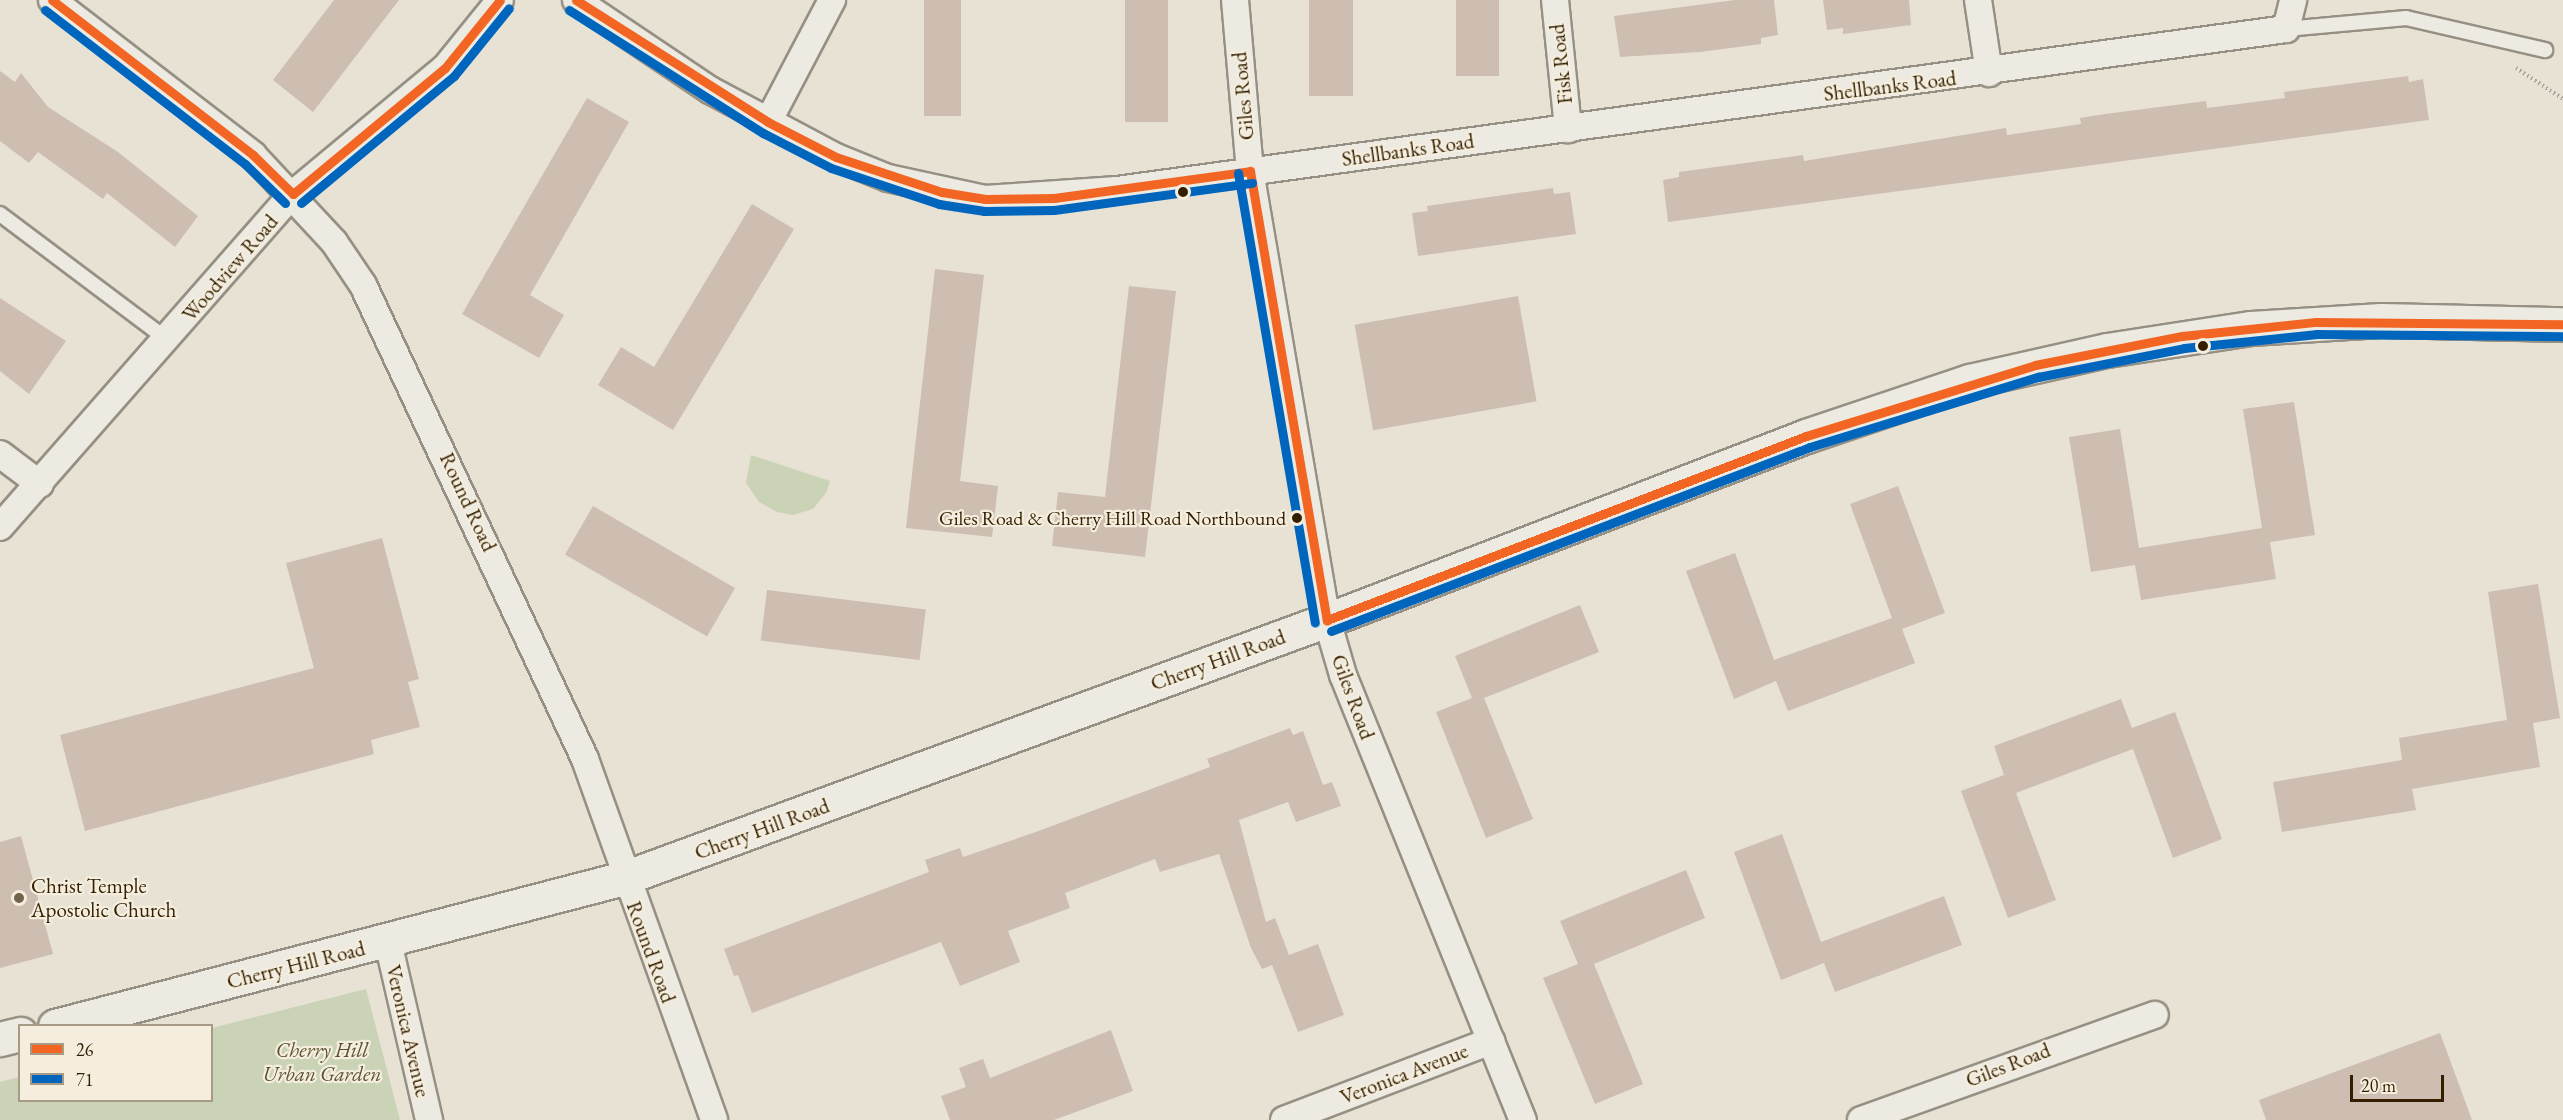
<!DOCTYPE html>
<html>
<head>
<meta charset="utf-8">
<style>
  body { margin:0 }
  #map { position:relative; width:2563px; height:1120px; overflow:hidden; background:#e8e2d4; font-family:"EB Garamond",serif }
  div>[style] { position:absolute }
  .green>* { inset:0; background:#cad3b6 }
  .building>* { inset:0; background:#cebeb2; transform-origin:0 0 }
  .path>* { height:4px; margin-top:-2px; transform-origin:0; background:repeating-linear-gradient(90deg,#a7a39a 0 1.5px,transparent 0 4.5px) }
  .roads { filter:drop-shadow(2px 0 #969084) drop-shadow(-2px 0 #969084) drop-shadow(0 2px #969084) drop-shadow(0 -2px #969084) }
  .lane>* { height:14px; margin:-7px; padding:0 7px; transform-origin:7px; border-radius:7px; background:#edeae2 }
  .street>* { height:26px; margin:-13px; padding:0 13px; transform-origin:13px; border-radius:13px; background:#edeae2 }
  .secondary>* { height:33px; margin:-16.5px; padding:0 16.5px; transform-origin:16.5px; border-radius:16.5px; background:#edeae2 }
  .bus-1>* { height:9px; margin:-4.5px; padding:0 4.5px; transform-origin:4.5px; border-radius:4.5px; background:#f26522 }
  .bus-2>* { height:9px; margin:-4.5px; padding:0 4.5px; transform-origin:4.5px; border-radius:4.5px; background:#0065bd }
  .dots>* { width:16px; height:16px; translate:-50% -50%; box-sizing:border-box; border:3px solid #f5eede; border-radius:50% }
  span { translate:-50% -50%; white-space:nowrap; text-align:center; line-height:1.15; -webkit-text-stroke:4.5px #f5eede; paint-order:stroke }
  .bus-label { font-size:20px; color:#331f00 }
  .right { translate:-100% -50%; text-align:right }
  .street-label { font-size:21px; color:#331f00 }
  .poi-label { font-size:21px; color:#331f00 }
  .left { translate:0 -50%; text-align:left }
  .park-label { font-size:21px; color:#59512f; font-style:italic }
  .legend { position:absolute; left:18px; top:1024px; width:195px; height:78px; box-sizing:border-box; background:#f5eede; border:2px solid #a79b85; margin:0; padding:8px 10px; list-style:none; font-size:18px; color:#331f00 }
  .legend li { display:flex; align-items:center; gap:12px; height:30px }
  .legend b { width:30px; border:2px solid #a79b85 }
  .scale { position:absolute; left:2350px; top:1075px; width:94px; height:27px; box-sizing:border-box; border:3px solid #331f00; border-top:0; padding-left:8px; font-size:18px; line-height:21px; white-space:nowrap; color:#331f00; -webkit-text-stroke:4px #f5eede; paint-order:stroke }
</style>
</head>
<body>
<div id="map">
  <div class="green">
    <i style="clip-path:polygon(751px 455px,830px 481px,826px 493px,813px 509px,793px 515px,777px 512px,759px 502px,746px 483px)"></i>
    <i style="clip-path:polygon(366px 989px,400px 1120px,0 1120px,0 1082px,19px 1077px,20px 1100px,212px 1100px,212px 1028px)"></i>
  </div>
  <div class="building">
    <i style="clip-path:polygon(334px 0,399px 0,313px 112px,273px 80px)"></i>
    <i style="left:924px;top:0;width:37px;height:116px"></i>
    <i style="left:1125px;top:0;width:43px;height:122px"></i>
    <i style="left:1309px;top:0;width:44px;height:96px"></i>
    <i style="left:1456px;top:0;width:43px;height:76px"></i>
    <i style="clip-path:polygon(1735px 0,1774px 0,1778px 35px,1761px 38px,1761px 44px,1700px 52px,1620px 57px,1614px 16px)"></i>
    <i style="clip-path:polygon(1823px 0,1909px 0,1911px 25px,1843px 34px,1843px 28px,1827px 30px)"></i>
    <i style="clip-path:polygon(0 71px,15px 82px,21px 73px,48px 107px,118px 152px,198px 216px,175px 247px,107px 193px,103px 199px,38px 152px,29px 163px,0 141px)"></i>
    <i style="clip-path:polygon(2408px 76px,2409px 82px,2423px 79px,2429px 120px,1668px 222px,1663px 180px,1679px 177px,1679px 172px,1803px 155px,1804px 161px,2006px 128px,2007px 135px,2081px 124px,2080px 118px,2105px 114px,2206px 101px,2207px 108px,2223px 106px,2285px 98px,2284px 92px)"></i>
    <i style="clip-path:polygon(587px 98px,629px 122px,530px 295px,564px 315px,539px 358px,462px 314px)"></i>
    <i style="clip-path:polygon(1553px 188px,1554px 194px,1570px 192px,1576px 234px,1418px 256px,1412px 213px,1428px 211px,1427px 206px)"></i>
    <i style="clip-path:polygon(752px 204px,794px 229px,673px 430px,598px 385px,621px 347px,654px 367px)"></i>
    <i style="clip-path:polygon(935px 269px,984px 275px,960px 481px,998px 486px,992px 537px,906px 528px)"></i>
    <i style="clip-path:polygon(1129px 286px,1176px 291px,1145px 557px,1052px 546px,1058px 492px,1105px 497px)"></i>
    <i style="left:1518px;top:296px;width:107px;height:166px;rotate:80deg"></i>
    <i style="clip-path:polygon(0 298px,66px 341px,29px 394px,0 371px)"></i>
    <i style="clip-path:polygon(2294px 402px,2315px 535px,2270px 542px,2276px 579px,2141px 600px,2135px 565px,2091px 572px,2069px 437px,2120px 429px,2139px 548px,2262px 528px,2243px 409px)"></i>
    <i style="clip-path:polygon(1898px 486px,1945px 613px,1902px 629px,1915px 663px,1788px 711px,1776px 681px,1734px 699px,1686px 571px,1735px 553px,1774px 660px,1892px 618px,1850px 504px)"></i>
    <i style="left:593px;top:506px;width:164px;height:56px;rotate:30deg"></i>
    <i style="clip-path:polygon(382px 538px,419px 679px,408px 682px,420px 727px,371px 740px,374px 754px,85px 831px,60px 735px,314px 668px,286px 563px)"></i>
    <i style="clip-path:polygon(2538px 584px,2560px 718px,2533px 723px,2540px 767px,2412px 789px,2416px 810px,2282px 832px,2273px 782px,2402px 760px,2399px 738px,2507px 720px,2488px 592px)"></i>
    <i style="left:767px;top:590px;width:160px;height:51px;rotate:7deg"></i>
    <i style="clip-path:polygon(1580px 605px,1599px 652px,1484px 698px,1533px 819px,1486px 838px,1436px 712px,1472px 698px,1455px 656px)"></i>
    <i style="clip-path:polygon(2121px 699px,2132px 728px,2175px 712px,2222px 839px,2173px 858px,2133px 749px,2016px 793px,2056px 900px,2008px 918px,1961px 791px,2004px 775px,1994px 746px)"></i>
    <i style="clip-path:polygon(1290px 728px,1293px 735px,1303px 731px,1323px 785px,1332px 782px,1341px 806px,1296px 822px,1288px 802px,1239px 820px,1266px 922px,1275px 918px,1289px 955px,1318px 944px,1344px 1015px,1298px 1032px,1272px 965px,1262px 969px,1251px 948px,1219px 854px,1160px 872px,1155px 859px,1065px 893px,1070px 908px,1008px 931px,1020px 962px,960px 986px,941px 942px,752px 1013px,738px 975px,734px 976px,724px 949px,929px 872px,925px 860px,960px 848px,963px 857px,1033px 833px,1210px 767px,1207px 759px)"></i>
    <i style="clip-path:polygon(1782px 834px,1821px 942px,1944px 896px,1962px 945px,1835px 992px,1824px 963px,1781px 980px,1734px 852px)"></i>
    <i style="clip-path:polygon(21px 836px,53px 954px,0 968px,0 842px)"></i>
    <i style="clip-path:polygon(1686px 870px,1705px 918px,1594px 964px,1643px 1084px,1595px 1104px,1543px 978px,1578px 964px,1560px 921px)"></i>
    <i style="clip-path:polygon(1111px 1030px,1133px 1091px,1054px 1120px,950px 1120px,941px 1096px,966px 1087px,959px 1068px,983px 1059px,990px 1078px)"></i>
    <i style="clip-path:polygon(2440px 1033px,2472px 1120px,2266px 1120px,2259px 1100px)"></i>
  </div>
  <div class="path">
    <i style="left:2516px;top:68px;width:56px;rotate:33.4deg"></i>
  </div>
  <div class="roads">
    <div class="lane">
      <i style="left:2286px;top:29px;width:121px;rotate:-5.2deg"></i>
      <i style="left:2406px;top:18px;width:143px;rotate:13deg"></i>
      <i style="left:0;top:214px;width:210px;rotate:36.9deg"></i>
    </div>
    <div class="street">
      <i style="left:52px;top:0;width:254px;rotate:37.6deg"></i>
      <i style="left:253px;top:155px;width:119px;rotate:47deg"></i>
      <i style="left:334px;top:242px;width:52px;rotate:56deg"></i>
      <i style="left:363px;top:285px;width:523px;rotate:64.9deg"></i>
      <i style="left:585px;top:759px;width:383px;rotate:70.3deg"></i>
      <i style="left:576px;top:0;width:161px;rotate:33.9deg"></i>
      <i style="left:710px;top:90px;width:143px;rotate:28deg"></i>
      <i style="left:836px;top:157px;width:56px;rotate:22deg"></i>
      <i style="left:888px;top:178px;width:99px;rotate:12.2deg"></i>
      <i style="left:985px;top:199px;width:132px;rotate:-3.9deg"></i>
      <i style="left:1117px;top:190px;width:1180px;rotate:-7.84deg"></i>
      <i style="left:2286px;top:29px;width:30px;rotate:-76deg"></i>
      <i style="left:1235px;top:0;width:172px;rotate:85deg"></i>
      <i style="left:1250px;top:171px;width:456px;rotate:80.3deg"></i>
      <i style="left:1327px;top:620px;width:57px;rotate:73.8deg"></i>
      <i style="left:1343px;top:675px;width:480px;rotate:68deg"></i>
      <i style="left:1555px;top:0;width:130px;rotate:84.2deg"></i>
      <i style="left:1978px;top:0;width:74px;rotate:81.4deg"></i>
      <i style="left:768px;top:122px;width:138px;rotate:-62.3deg"></i>
      <i style="left:0;top:454px;width:50px;rotate:36.9deg"></i>
      <i style="left:0;top:527px;width:444px;rotate:-48.7deg"></i>
      <i style="left:293px;top:194px;width:197px;rotate:-39.7deg"></i>
      <i style="left:445px;top:68px;width:87px;rotate:-51deg"></i>
      <i style="left:388px;top:942px;width:183px;rotate:77deg"></i>
      <i style="left:1284px;top:1120px;width:222px;rotate:-20.9deg"></i>
      <i style="left:1861px;top:1120px;width:312px;rotate:-19.7deg"></i>
    </div>
    <div class="secondary">
      <i style="left:55px;top:1026px;width:588px;rotate:-14.58deg"></i>
      <i style="left:624px;top:878px;width:749px;rotate:-20.15deg"></i>
      <i style="left:1327px;top:620px;width:513px;rotate:-21.01deg"></i>
      <i style="left:1806px;top:436px;width:172px;rotate:-18.6deg"></i>
      <i style="left:1969px;top:381px;width:141px;rotate:-12.7deg"></i>
      <i style="left:2107px;top:350px;width:146px;rotate:-8.7deg"></i>
      <i style="left:2251px;top:328px;width:130px;rotate:-3.5deg"></i>
      <i style="left:2381px;top:320px;width:182px;rotate:1.3deg"></i>
      <i style="left:0;top:1039px;width:21px;rotate:-14deg"></i>
    </div>
  </div>
  <div class="bus-1">
    <i style="left:52px;top:0;width:254px;rotate:37.6deg"></i>
    <i style="left:253px;top:155px;width:56px;rotate:44.3deg"></i>
    <i style="left:576px;top:0;width:227px;rotate:32.4deg"></i>
    <i style="left:768px;top:122px;width:76px;rotate:27.2deg"></i>
    <i style="left:836px;top:157px;width:112px;rotate:18.3deg"></i>
    <i style="left:942px;top:192px;width:44px;rotate:9.2deg"></i>
    <i style="left:985px;top:199px;width:69px;rotate:-0.8deg"></i>
    <i style="left:1054px;top:198px;width:198px;rotate:-7.8deg"></i>
    <i style="left:1250px;top:171px;width:456px;rotate:80.3deg"></i>
    <i style="left:293px;top:194px;width:197px;rotate:-39.7deg"></i>
    <i style="left:445px;top:68px;width:87px;rotate:-51deg"></i>
    <i style="left:1327px;top:620px;width:513px;rotate:-21.01deg"></i>
    <i style="left:1806px;top:436px;width:240px;rotate:-17.2deg"></i>
    <i style="left:2035px;top:365px;width:150px;rotate:-11.2deg"></i>
    <i style="left:2182px;top:336px;width:135px;rotate:-6deg"></i>
    <i style="left:2316px;top:322px;width:247px;rotate:0.5deg"></i>
  </div>
  <div class="bus-2">
    <i style="left:45px;top:10px;width:252px;rotate:37.6deg"></i>
    <i style="left:245px;top:164px;width:56px;rotate:44.3deg"></i>
    <i style="left:569px;top:10px;width:230px;rotate:32.4deg"></i>
    <i style="left:763px;top:133px;width:76px;rotate:27.2deg"></i>
    <i style="left:831px;top:168px;width:114px;rotate:18.4deg"></i>
    <i style="left:939px;top:204px;width:46px;rotate:8.8deg"></i>
    <i style="left:984px;top:211px;width:70px;rotate:-0.8deg"></i>
    <i style="left:1054px;top:210px;width:200px;rotate:-7.8deg"></i>
    <i style="left:1238px;top:173px;width:456px;rotate:80.3deg"></i>
    <i style="left:301px;top:203px;width:199px;rotate:-39.7deg"></i>
    <i style="left:454px;top:76px;width:87px;rotate:-51deg"></i>
    <i style="left:1331px;top:631px;width:513px;rotate:-21.01deg"></i>
    <i style="left:1810px;top:447px;width:239px;rotate:-17.1deg"></i>
    <i style="left:2038px;top:377px;width:149px;rotate:-11.2deg"></i>
    <i style="left:2184px;top:348px;width:134px;rotate:-6deg"></i>
    <i style="left:2317px;top:334px;width:246px;rotate:0.5deg"></i>
  </div>
  <div class="dots">
    <i style="left:1183px;top:192px;background:#331f00"></i>
    <i style="left:2203px;top:346px;background:#331f00"></i>
    <i style="left:1297px;top:518px;background:#331f00"></i>
    <i style="left:19px;top:898px;background:#72634a"></i>
  </div>
  <div class="bus-label">
    <span class="right" style="left:1286px;top:518px">Giles Road &amp; Cherry Hill Road Northbound</span>
  </div>
  <div class="street-label">
    <span style="left:1561px;top:64px;rotate:-96deg">Fisk Road</span>
    <span style="left:1890px;top:86px;rotate:-7deg">Shellbanks Road</span>
    <span style="left:1243px;top:96px;rotate:-95deg">Giles Road</span>
    <span style="left:1408px;top:150px;rotate:-8deg">Shellbanks Road</span>
    <span style="left:230px;top:268px;rotate:-49deg">Woodview Road</span>
    <span style="left:468px;top:502px;rotate:65deg">Round Road</span>
    <span style="left:1218px;top:660px;rotate:-20deg">Cherry Hill Road</span>
    <span style="left:1353px;top:697px;rotate:70deg">Giles Road</span>
    <span style="left:762px;top:829px;rotate:-20deg">Cherry Hill Road</span>
    <span style="left:651px;top:952px;rotate:70deg">Round Road</span>
    <span style="left:296px;top:965px;rotate:-14deg">Cherry Hill Road</span>
    <span style="left:408px;top:1031px;rotate:77deg">Veronica Avenue</span>
    <span style="left:2008px;top:1065px;rotate:-21deg">Giles Road</span>
    <span style="left:1404px;top:1074px;rotate:-21deg">Veronica Avenue</span>
  </div>
  <div class="poi-label">
    <span class="left" style="left:31px;top:898px">Christ Temple<br>Apostolic Church</span>
  </div>
  <div class="park-label">
    <span style="left:322px;top:1062px">Cherry Hill<br>Urban Garden</span>
  </div>
  <ul class="legend">
  <li><b style="height:8px;background:#f26522"></b>26</li>
  <li><b style="height:8px;background:#0065bd"></b>71</li>
  </ul>
  <div class="scale">20 m</div>
</div>
</body>
</html>
